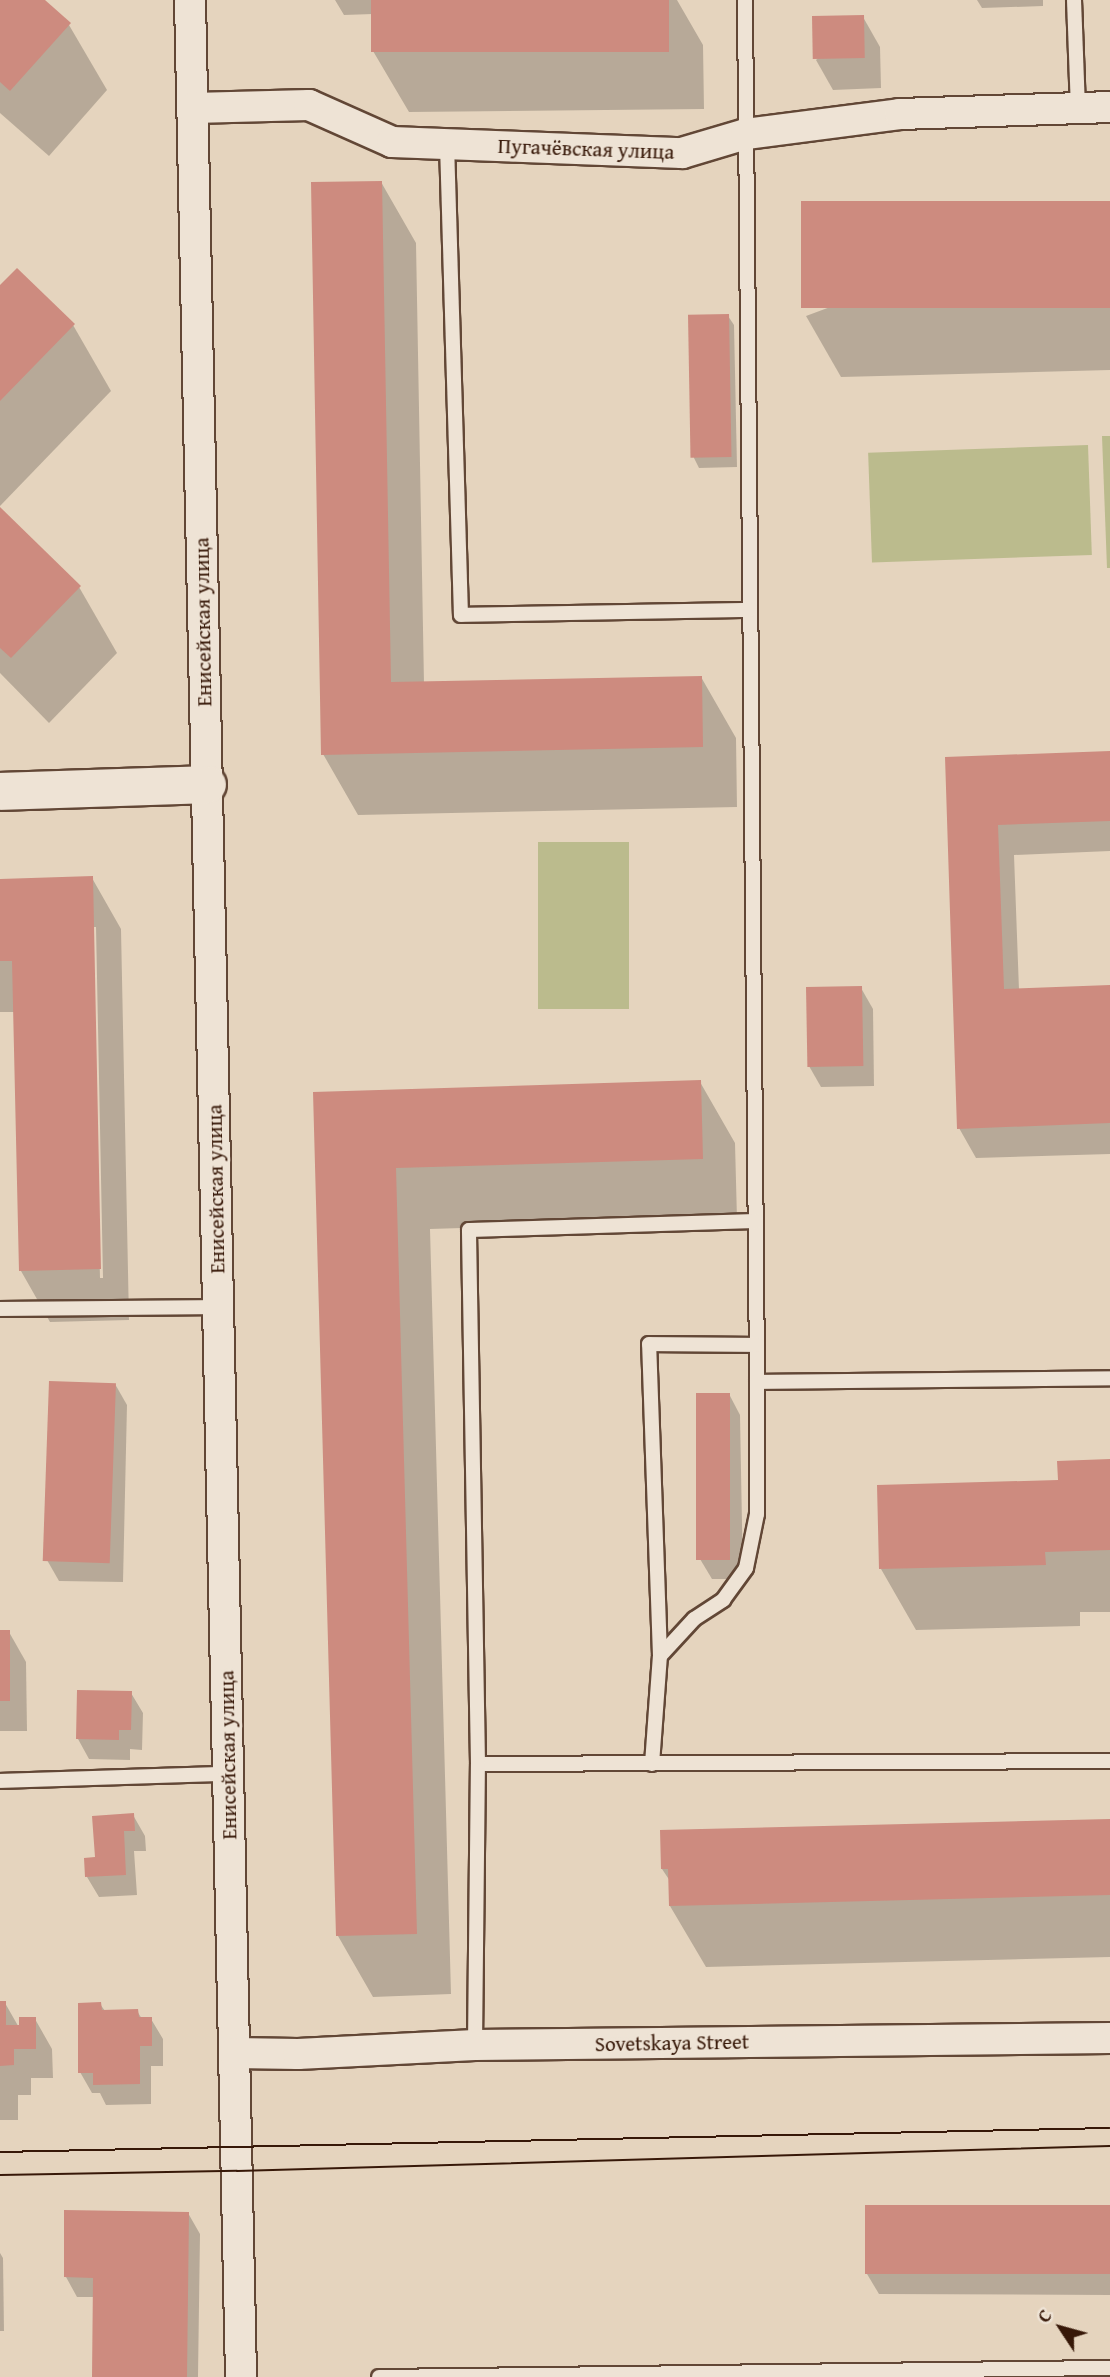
<!DOCTYPE html>
<html>
<head>
<meta charset="utf-8">
<style>
  body { margin:0 }
  #map { position:relative; width:1110px; height:2377px; overflow:hidden; background:#e5d4be; font-family:"Gentium Book Plus",serif }
  div>[style] { position:absolute }
  .green>* { inset:0; background:#bbbb8d; transform-origin:0 0 }
  .shadow>* { inset:0; background:#0003 }
  .building>* { inset:0; background:#cd8b7f; transform-origin:0 0 }
  .roads { filter:drop-shadow(2px 0 #624736) drop-shadow(-2px 0 #624736) drop-shadow(0 2px #624736) drop-shadow(0 -2px #624736) }
  .service>* { height:14px; margin:-7px; padding:0 7px; transform-origin:7px; border-radius:7px; background:#eee3d5 }
  .minor>* { height:30px; margin:-15px; padding:0 15px; transform-origin:15px; border-radius:15px; background:#eee3d5 }
  .tertiary>* { height:37px; margin:-18.5px; padding:0 18.5px; transform-origin:18.5px; border-radius:18.5px; background:#eee3d5 }
  .tram>* { height:2px; margin:-1px; padding:0 1px; transform-origin:1px; border-radius:1px; background:#371808 }
  span { translate:-50% -50%; white-space:nowrap; text-align:center; line-height:1.15; -webkit-text-stroke:5px #eee3d5; paint-order:stroke }
  .street-label { font-size:21px; color:#371808 }
  .north { position:absolute; left:1026px; top:2293px; width:70px; height:70px; -webkit-text-stroke:5px #eee3d5; paint-order:stroke; rotate:306deg; font-size:19px; font-weight:700; line-height:28px; text-align:center; color:#371808 }
  .north::after { content:''; display:block; margin:auto; width:24px; height:32px; background:#371808; clip-path:polygon(50% 0,100% 100%,50% 72%,0 100%) }
</style>
</head>
<body>
<div id="map">
  <div class="green">
    <i style="clip-path:polygon(1102px 436px,1110px 436px,1110px 568px,1107px 568px)"></i>
    <i style="left:1088px;top:445px;width:110px;height:220px;rotate:88deg"></i>
    <i style="left:538px;top:842px;width:91px;height:167px"></i>
  </div>
  <div class="shadow">
    <i style="clip-path:polygon(0 0,42px 0,69px 25px,107px 90px,49px 156px,0 113px)"></i>
    <i style="clip-path:polygon(335px 0,677px 0,703px 45px,704px 109px,409px 112px,373px 51px,373px 14px,344px 15px)"></i>
    <i style="clip-path:polygon(977px 0,1043px 0,1043px 6px,982px 8px)"></i>
    <i style="clip-path:polygon(863px 17px,880px 47px,881px 88px,833px 90px,816px 60px)"></i>
    <i style="clip-path:polygon(381px 182px,416px 243px,424px 683px,701px 677px,736px 738px,737px 807px,358px 815px,323px 754px)"></i>
    <i style="clip-path:polygon(1110px 203px,1110px 370px,841px 377px,806px 316px)"></i>
    <i style="clip-path:polygon(0 287px,73px 325px,111px 391px,0 506px)"></i>
    <i style="clip-path:polygon(728px 316px,734px 325px,737px 467px,699px 468px,694px 458px,690px 317px)"></i>
    <i style="clip-path:polygon(0 509px,79px 587px,117px 653px,49px 723px,0 673px)"></i>
    <i style="clip-path:polygon(1110px 753px,1110px 851px,1014px 855px,1019px 990px,1110px 986px,1110px 1154px,976px 1158px,959px 1128px,947px 759px)"></i>
    <i style="clip-path:polygon(evenodd,92px 878px,121px 929px,129px 1320px,50px 1322px,21px 1271px,15px 1012px,0 1012px,0 880px,92px 878px,92px 927px,96px 927px,103px 1278px,100px 1278px,92px 927px)"></i>
    <i style="clip-path:polygon(861px 988px,873px 1009px,874px 1086px,821px 1087px,809px 1066px)"></i>
    <i style="clip-path:polygon(700px 1082px,735px 1143px,737px 1219px,430px 1229px,451px 1994px,373px 1997px,338px 1936px,315px 1093px)"></i>
    <i style="clip-path:polygon(115px 1384px,127px 1405px,123px 1582px,59px 1581px,47px 1560px)"></i>
    <i style="clip-path:polygon(729px 1394px,740px 1415px,743px 1579px,712px 1579px,700px 1559px)"></i>
    <i style="clip-path:polygon(1110px 1461px,1110px 1612px,1080px 1612px,1080px 1626px,916px 1630px,881px 1569px,1060px 1482px)"></i>
    <i style="clip-path:polygon(0 1632px,9px 1632px,26px 1662px,27px 1731px,0 1731px)"></i>
    <i style="clip-path:polygon(131px 1693px,143px 1713px,142px 1750px,130px 1749px,130px 1760px,89px 1759px,78px 1739px)"></i>
    <i style="clip-path:polygon(133px 1815px,145px 1836px,146px 1851px,134px 1851px,137px 1895px,99px 1897px,87px 1877px,86px 1860px,97px 1859px)"></i>
    <i style="clip-path:polygon(1110px 1821px,1110px 1957px,706px 1967px,670px 1906px,670px 1881px,662px 1869px)"></i>
    <i style="clip-path:polygon(0 2003px,5px 2003px,21px 2031px,35px 2019px,52px 2049px,53px 2078px,31px 2078px,31px 2095px,18px 2095px,18px 2120px,0 2120px)"></i>
    <i style="clip-path:polygon(100px 2004px,105px 2011px,137px 2011px,142px 2019px,151px 2019px,163px 2039px,163px 2066px,151px 2066px,151px 2104px,106px 2105px,100px 2093px,92px 2093px,80px 2072px)"></i>
    <i style="clip-path:polygon(1110px 2207px,1110px 2295px,879px 2294px,867px 2274px)"></i>
    <i style="clip-path:polygon(188px 2213px,200px 2234px,198px 2377px,94px 2377px,95px 2297px,77px 2297px,66px 2277px)"></i>
    <i style="clip-path:polygon(0 2253px,3px 2258px,4px 2331px,0 2331px)"></i>
  </div>
  <div class="building">
    <i style="clip-path:polygon(0 0,45px 0,71px 23px,10px 91px,0 82px)"></i>
    <i style="left:371px;top:0;width:298px;height:52px"></i>
    <i style="left:864px;top:15px;width:43px;height:52px;rotate:89deg"></i>
    <i style="clip-path:polygon(382px 181px,391px 682px,702px 676px,703px 747px,321px 755px,311px 182px)"></i>
    <i style="left:1110px;top:201px;width:107px;height:309px;rotate:90deg"></i>
    <i style="clip-path:polygon(17px 268px,75px 324px,0 401px,0 285px)"></i>
    <i style="left:729px;top:314px;width:143px;height:41px;rotate:89deg"></i>
    <i style="clip-path:polygon(0 507px,81px 586px,11px 658px,0 648px)"></i>
    <i style="clip-path:polygon(1110px 751px,1110px 821px,998px 825px,1004px 989px,1110px 985px,1110px 1123px,957px 1129px,945px 757px)"></i>
    <i style="clip-path:polygon(93px 876px,101px 1269px,19px 1271px,12px 961px,0 961px,0 879px)"></i>
    <i style="left:862px;top:986px;width:80px;height:56px;rotate:89deg"></i>
    <i style="clip-path:polygon(701px 1080px,703px 1159px,396px 1168px,417px 1934px,336px 1936px,313px 1092px)"></i>
    <i style="left:49px;top:1381px;width:67px;height:180px;rotate:2deg"></i>
    <i style="left:696px;top:1393px;width:34px;height:167px"></i>
    <i style="clip-path:polygon(1110px 1459px,1110px 1550px,1045px 1552px,1046px 1565px,879px 1569px,877px 1485px,1058px 1480px,1057px 1461px)"></i>
    <i style="left:0;top:1630px;width:10px;height:71px"></i>
    <i style="clip-path:polygon(77px 1690px,132px 1691px,131px 1730px,119px 1730px,119px 1740px,76px 1739px)"></i>
    <i style="clip-path:polygon(134px 1813px,135px 1831px,124px 1831px,126px 1875px,85px 1877px,84px 1858px,95px 1857px,92px 1816px)"></i>
    <i style="clip-path:polygon(1110px 1819px,1110px 1895px,669px 1906px,668px 1869px,661px 1869px,660px 1830px)"></i>
    <i style="clip-path:polygon(0 2001px,6px 2001px,6px 2025px,19px 2025px,19px 2017px,36px 2017px,36px 2049px,14px 2049px,14px 2065px,0 2066px)"></i>
    <i style="clip-path:polygon(101px 2002px,102px 2010px,138px 2009px,139px 2017px,152px 2017px,152px 2046px,140px 2046px,140px 2084px,93px 2085px,93px 2073px,78px 2073px,78px 2003px)"></i>
    <i style="left:865px;top:2205px;width:245px;height:69px"></i>
    <i style="clip-path:polygon(64px 2210px,189px 2212px,187px 2377px,92px 2377px,93px 2278px,64px 2277px)"></i>
  </div>
  <div class="roads">
    <div class="service">
      <i style="left:745px;top:0;width:1382px;rotate:89.5deg"></i>
      <i style="left:757px;top:1382px;width:353px;rotate:-0.6deg"></i>
      <i style="left:1074px;top:0;width:109px;rotate:87.9deg"></i>
      <i style="left:447px;top:144px;width:471px;rotate:88.3deg"></i>
      <i style="left:461px;top:615px;width:289px;rotate:-1deg"></i>
      <i style="left:0;top:1309px;width:218px;rotate:-0.5deg"></i>
      <i style="left:660px;top:1656px;width:50px;rotate:-47.4deg"></i>
      <i style="left:694px;top:1619px;width:35px;rotate:-33deg"></i>
      <i style="left:723px;top:1600px;width:39px;rotate:-54deg"></i>
      <i style="left:746px;top:1568px;width:55px;rotate:-78.5deg"></i>
      <i style="left:757px;top:1514px;width:132px;rotate:-90deg"></i>
      <i style="left:478px;top:1764px;width:632px;rotate:-0.27deg"></i>
      <i style="left:652px;top:1764px;width:108px;rotate:-85.8deg"></i>
      <i style="left:660px;top:1656px;width:312px;rotate:-92deg"></i>
      <i style="left:649px;top:1344px;width:108px;rotate:0.5deg"></i>
      <i style="left:0;top:1781px;width:228px;rotate:-1.8deg"></i>
      <i style="left:475px;top:2045px;width:281px;rotate:-89.4deg"></i>
      <i style="left:478px;top:1764px;width:534px;rotate:-90.97deg"></i>
      <i style="left:469px;top:1230px;width:287px;rotate:-1.8deg"></i>
      <i style="left:379px;top:2377px;width:731px;rotate:-0.71deg"></i>
    </div>
    <div class="minor">
      <i style="left:190px;top:0;width:2378px;rotate:88.77deg"></i>
      <i style="left:193px;top:108px;width:116px;rotate:-1.5deg"></i>
      <i style="left:309px;top:105px;width:91px;rotate:24deg"></i>
      <i style="left:392px;top:142px;width:290px;rotate:2.2deg"></i>
      <i style="left:682px;top:153px;width:67px;rotate:-16.5deg"></i>
      <i style="left:746px;top:134px;width:155px;rotate:-7.4deg"></i>
      <i style="left:900px;top:114px;width:210px;rotate:-1.9deg"></i>
      <i style="left:234px;top:2053px;width:64px;rotate:0.9deg"></i>
      <i style="left:298px;top:2054px;width:177px;rotate:-2.9deg"></i>
      <i style="left:475px;top:2045px;width:635px;rotate:-0.63deg"></i>
    </div>
    <div class="tertiary">
      <i style="left:0;top:791px;width:207px;rotate:-1.9deg"></i>
    </div>
  </div>
  <div class="tram">
    <i style="left:0;top:2152px;width:1110px;rotate:-1.24deg"></i>
    <i style="left:0;top:2175px;width:237px;rotate:-1deg"></i>
    <i style="left:237px;top:2171px;width:873px;rotate:-1.64deg"></i>
  </div>
  <div class="street-label">
    <span style="left:586px;top:149px;rotate:2deg">Пугачёвская улица</span>
    <span style="left:203px;top:622px;rotate:-91deg">Енисейская улица</span>
    <span style="left:216px;top:1189px;rotate:-91deg">Енисейская улица</span>
    <span style="left:228px;top:1755px;rotate:-91deg">Енисейская улица</span>
    <span style="left:672px;top:2043px;rotate:-1deg">Sovetskaya Street</span>
  </div>
  <div class="north">С</div>
</div>
</body>
</html>
